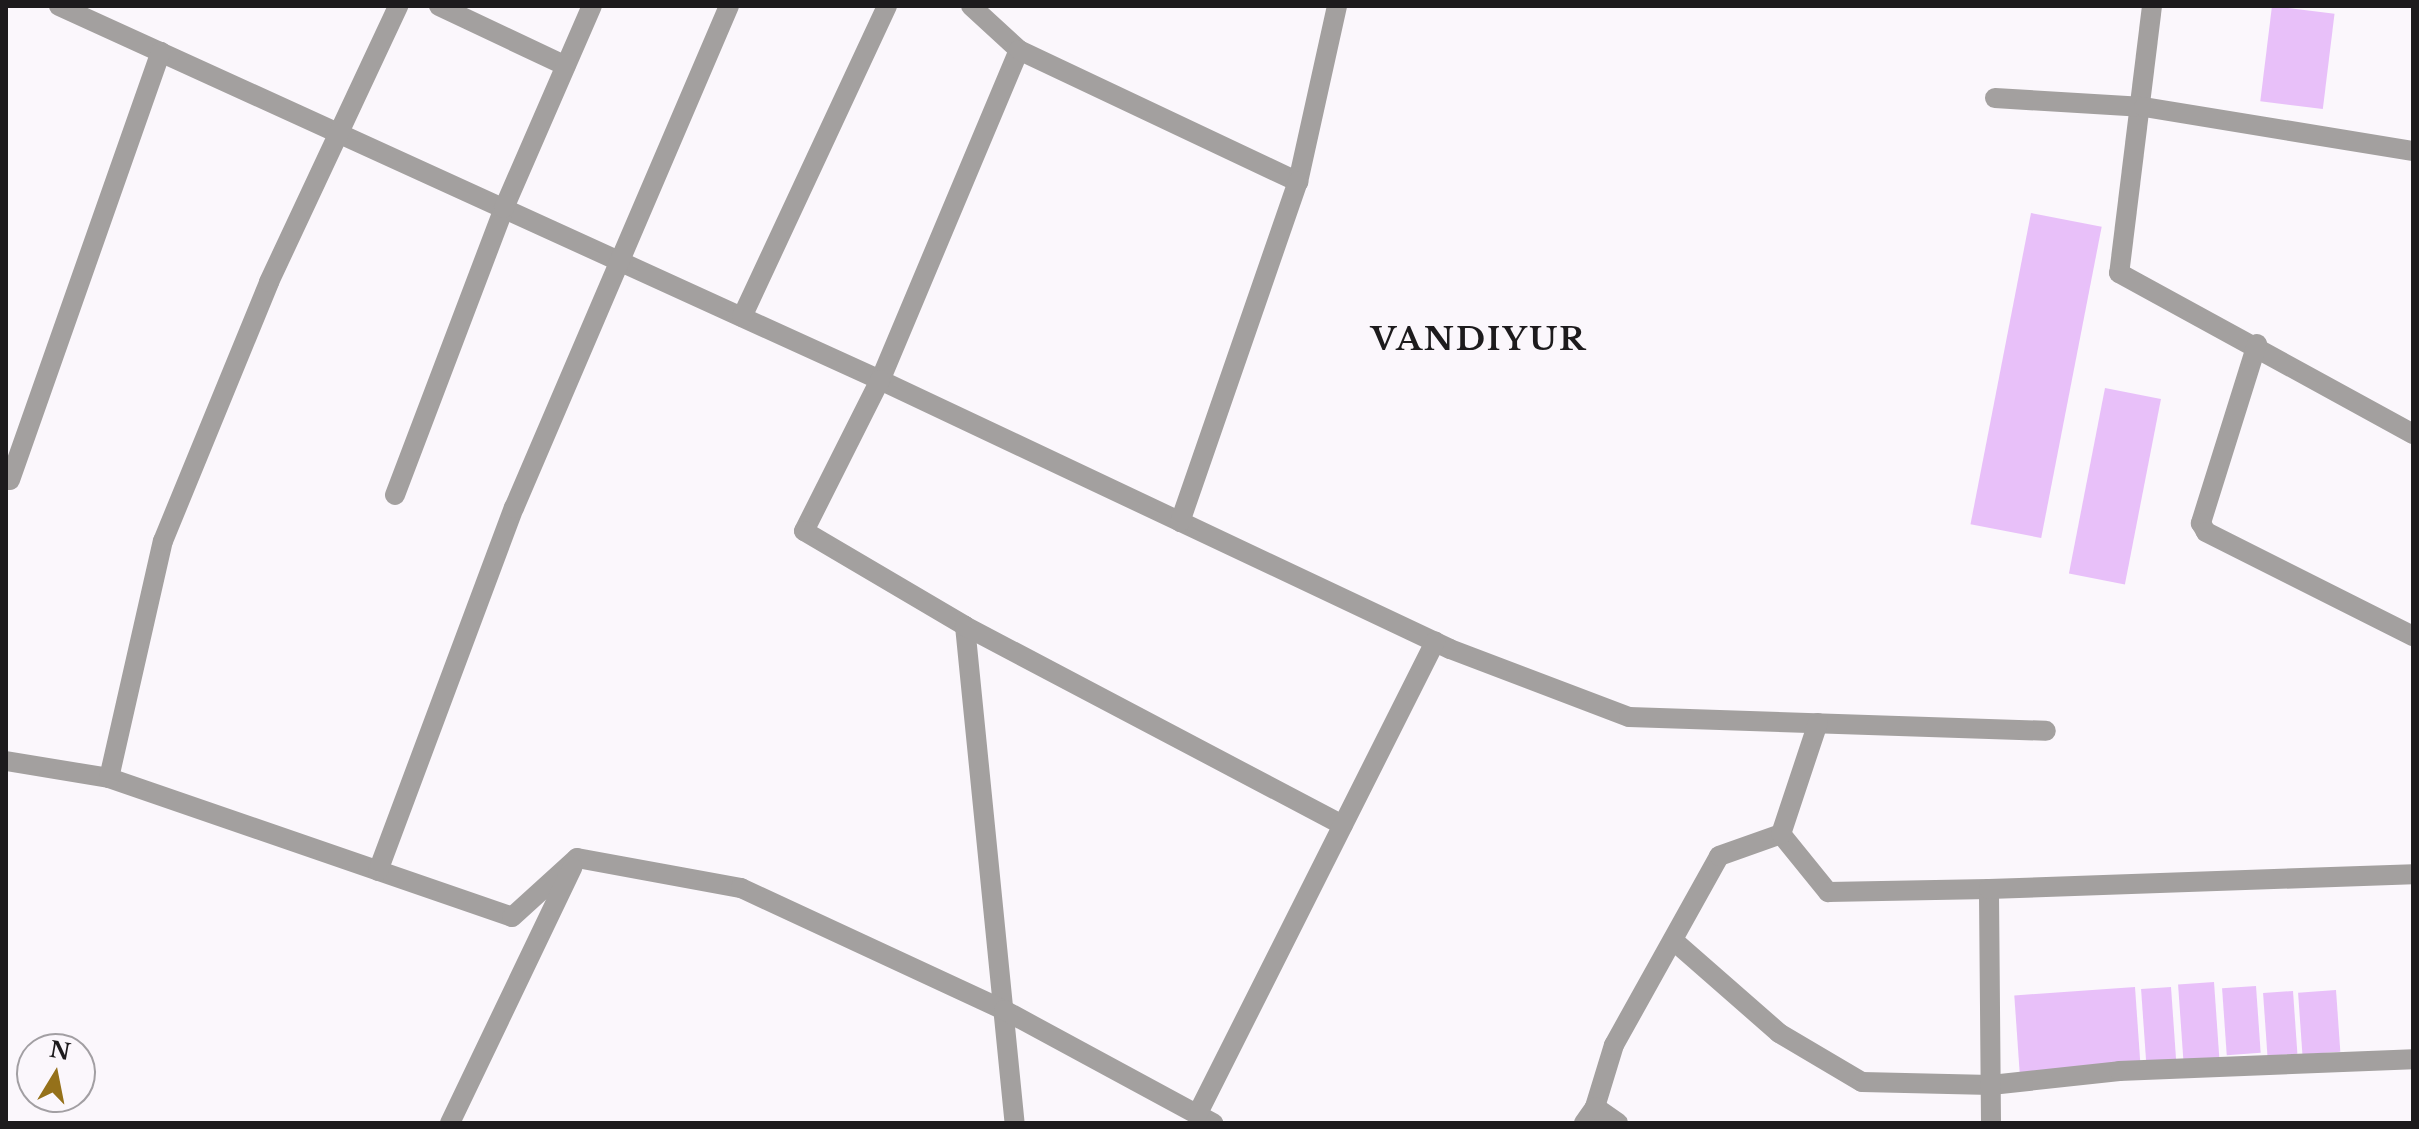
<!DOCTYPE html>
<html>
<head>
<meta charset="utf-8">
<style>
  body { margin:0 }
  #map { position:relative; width:2419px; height:1129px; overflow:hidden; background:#fbf7fc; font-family:"Libre Baskerville",serif }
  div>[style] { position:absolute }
  .building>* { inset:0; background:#e8c0f9; transform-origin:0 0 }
  .minor>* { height:20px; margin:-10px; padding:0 10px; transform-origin:10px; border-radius:10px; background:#a3a09f }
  span { translate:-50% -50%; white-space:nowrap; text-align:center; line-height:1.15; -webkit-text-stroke:8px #fbf7fc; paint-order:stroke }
  .district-label { font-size:32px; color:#1d1b1d; font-weight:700; letter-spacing:2px }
  .frame { position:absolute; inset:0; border:8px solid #1d1b1d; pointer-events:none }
  .north { position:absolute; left:16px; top:1033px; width:80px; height:80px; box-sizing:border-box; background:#fbf7fc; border:2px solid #a29fa3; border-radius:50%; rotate:10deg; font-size:22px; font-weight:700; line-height:32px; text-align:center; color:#1d1b1d }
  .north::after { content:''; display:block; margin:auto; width:28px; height:36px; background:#95711a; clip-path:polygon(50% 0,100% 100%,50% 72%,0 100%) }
</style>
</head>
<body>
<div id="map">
  <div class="building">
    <i style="left:2272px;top:6px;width:63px;height:96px;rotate:7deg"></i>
    <i style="left:2031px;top:213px;width:72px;height:317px;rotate:11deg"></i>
    <i style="left:2105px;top:388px;width:57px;height:189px;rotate:11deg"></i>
    <i style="left:2214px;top:982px;width:76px;height:36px;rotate:86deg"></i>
    <i style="left:2256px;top:986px;width:67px;height:34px;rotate:86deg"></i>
    <i style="left:2135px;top:987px;width:77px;height:121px;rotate:86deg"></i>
    <i style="left:2171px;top:987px;width:74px;height:30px;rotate:86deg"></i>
    <i style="left:2336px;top:990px;width:62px;height:38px;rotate:86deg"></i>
    <i style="left:2293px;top:991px;width:63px;height:30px;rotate:86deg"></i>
  </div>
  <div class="minor">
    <i style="left:59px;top:6px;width:902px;rotate:24.49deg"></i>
    <i style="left:880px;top:380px;width:630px;rotate:25.26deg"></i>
    <i style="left:1450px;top:649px;width:191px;rotate:20.8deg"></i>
    <i style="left:1629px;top:717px;width:417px;rotate:1.9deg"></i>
    <i style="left:439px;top:6px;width:140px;rotate:25.3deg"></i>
    <i style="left:971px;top:6px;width:65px;rotate:42.5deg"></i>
    <i style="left:1019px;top:50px;width:358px;rotate:112.8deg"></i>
    <i style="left:880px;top:380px;width:169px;rotate:116.7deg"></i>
    <i style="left:804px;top:531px;width:187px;rotate:30.5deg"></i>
    <i style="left:965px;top:626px;width:500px;rotate:84.3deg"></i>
    <i style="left:2152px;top:6px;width:269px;rotate:97deg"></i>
    <i style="left:2119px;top:273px;width:335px;rotate:28.7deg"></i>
    <i style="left:1019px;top:50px;width:309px;rotate:25.3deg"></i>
    <i style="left:1298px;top:182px;width:180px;rotate:-77.5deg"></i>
    <i style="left:1995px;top:98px;width:149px;rotate:3.5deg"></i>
    <i style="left:2144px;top:107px;width:273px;rotate:9.3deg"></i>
    <i style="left:742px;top:317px;width:343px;rotate:-65deg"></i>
    <i style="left:2257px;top:344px;width:188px;rotate:107.4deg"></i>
    <i style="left:2201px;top:523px;width:10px;rotate:61deg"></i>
    <i style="left:2206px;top:532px;width:232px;rotate:26.7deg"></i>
    <i style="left:10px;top:480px;width:454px;rotate:-70.6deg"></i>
    <i style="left:395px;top:495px;width:307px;rotate:-69.2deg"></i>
    <i style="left:504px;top:208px;width:220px;rotate:-66.5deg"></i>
    <i style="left:1180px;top:522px;width:360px;rotate:-70.9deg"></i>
    <i style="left:965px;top:626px;width:427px;rotate:27.8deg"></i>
    <i style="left:6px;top:761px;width:104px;rotate:9.4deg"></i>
    <i style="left:109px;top:778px;width:426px;rotate:19deg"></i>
    <i style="left:512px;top:917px;width:88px;rotate:-42.2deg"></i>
    <i style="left:577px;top:858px;width:167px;rotate:10.4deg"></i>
    <i style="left:741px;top:888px;width:290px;rotate:24.9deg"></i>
    <i style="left:1004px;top:1010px;width:238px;rotate:28.4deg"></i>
    <i style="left:109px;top:778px;width:243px;rotate:-77.2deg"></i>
    <i style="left:163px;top:541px;width:280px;rotate:-67.7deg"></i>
    <i style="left:269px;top:282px;width:305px;rotate:-64.9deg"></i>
    <i style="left:1781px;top:834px;width:75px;rotate:51deg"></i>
    <i style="left:1828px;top:892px;width:161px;rotate:-1.1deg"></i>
    <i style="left:378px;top:871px;width:388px;rotate:-69.5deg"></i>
    <i style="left:514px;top:508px;width:546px;rotate:-66.82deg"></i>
    <i style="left:1674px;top:941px;width:140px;rotate:41.2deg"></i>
    <i style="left:1779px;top:1033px;width:96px;rotate:30.6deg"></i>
    <i style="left:1862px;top:1082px;width:129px;rotate:1.3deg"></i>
    <i style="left:1991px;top:1085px;width:129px;rotate:-6.2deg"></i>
    <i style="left:2119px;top:1071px;width:294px;rotate:-2.3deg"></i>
    <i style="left:1595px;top:1107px;width:65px;rotate:-73deg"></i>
    <i style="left:1614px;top:1045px;width:216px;rotate:-60.9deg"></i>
    <i style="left:1719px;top:856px;width:66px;rotate:-19.5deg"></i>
    <i style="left:1781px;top:834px;width:117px;rotate:-71.6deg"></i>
    <i style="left:1197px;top:1115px;width:530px;rotate:-63.29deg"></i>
    <i style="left:450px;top:1123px;width:283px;rotate:-64.4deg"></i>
    <i style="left:1584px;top:1123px;width:19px;rotate:-55deg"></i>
    <i style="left:1595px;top:1107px;width:28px;rotate:35deg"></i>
    <i style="left:1991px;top:1123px;width:234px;rotate:-90.5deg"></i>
    <i style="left:1989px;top:889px;width:424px;rotate:-2deg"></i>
  </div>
  <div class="district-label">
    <span style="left:1479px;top:339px">VANDIYUR</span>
  </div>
  <div class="frame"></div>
  <div class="north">N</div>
</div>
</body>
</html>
